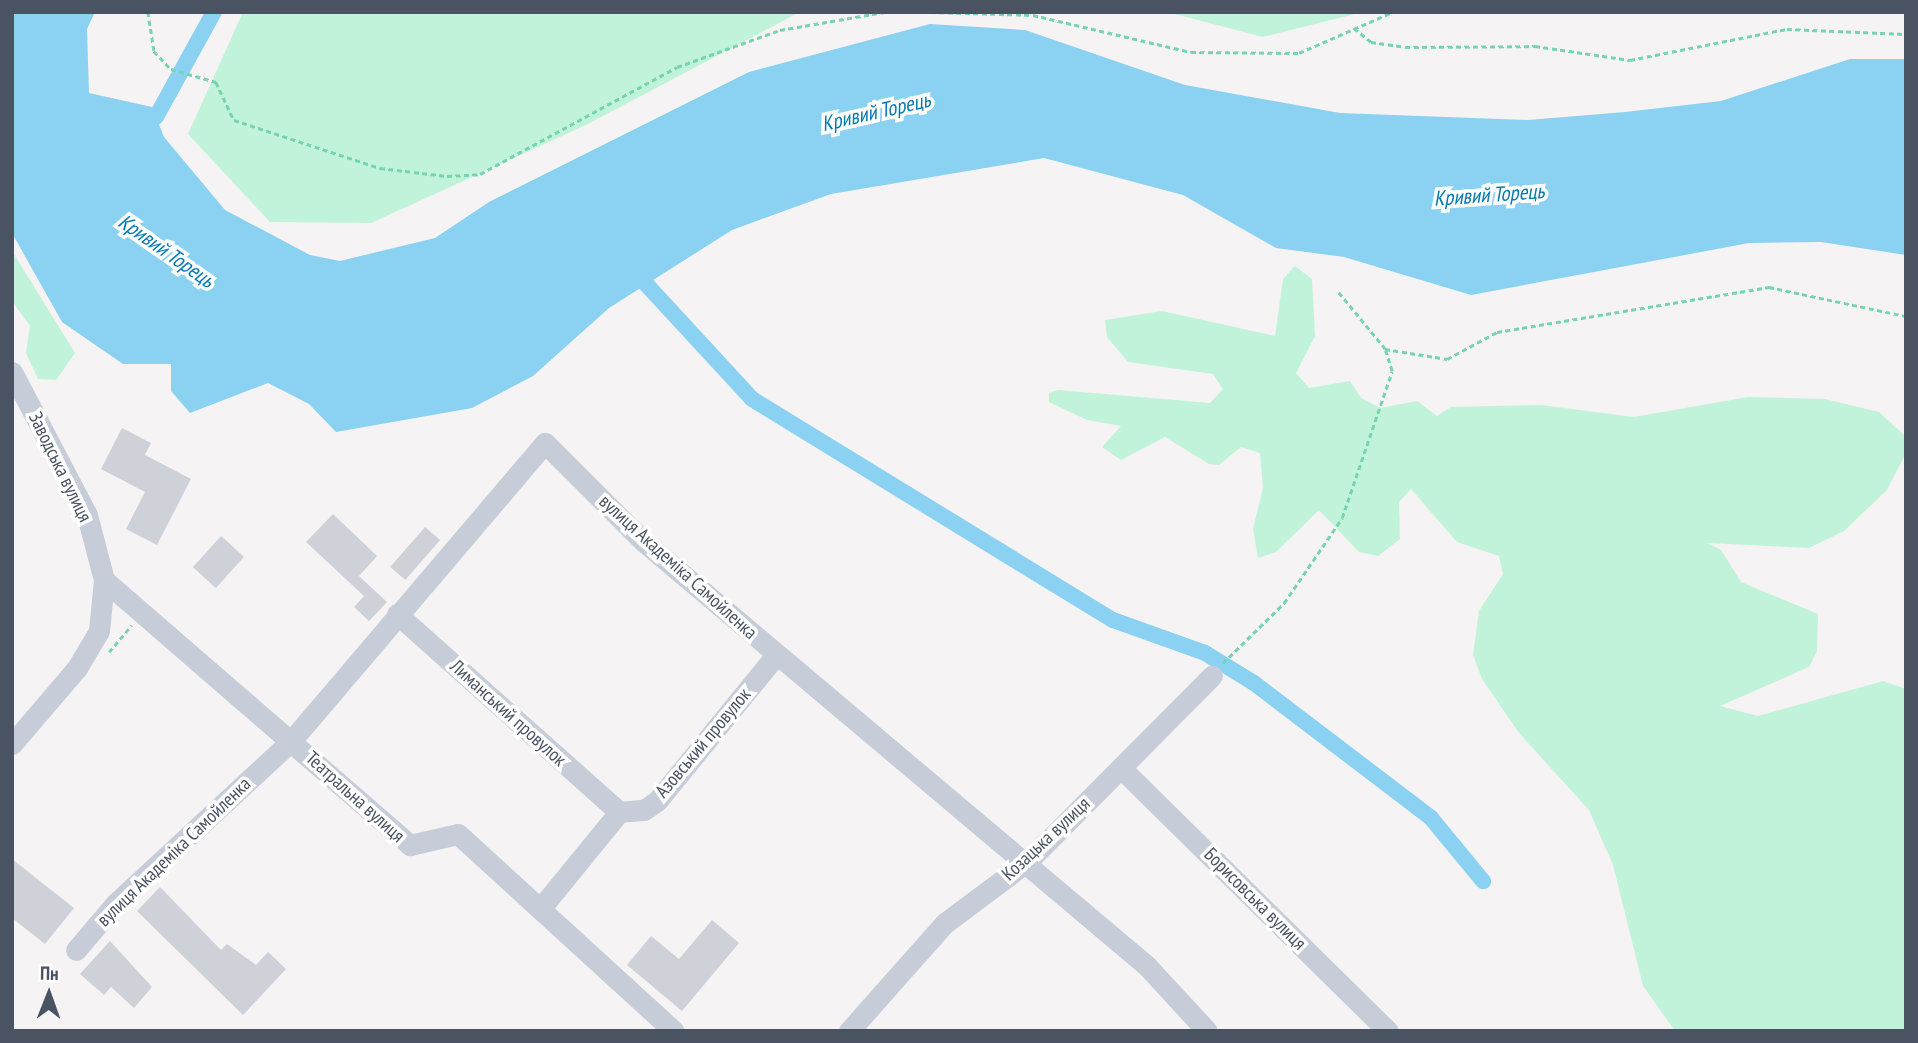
<!DOCTYPE html>
<html>
<head>
<meta charset="utf-8">
<style>
  body { margin:0 }
  #map { position:relative; width:1918px; height:1043px; overflow:hidden; background:#f5f3f3; font-family:"PT Sans Narrow",sans-serif }
  div>[style] { position:absolute }
  .green>* { inset:0; background:#c1f3da }
  .water>* { inset:0; background:#8bd1f2 }
  .canal>* { height:16px; margin:-8px; padding:0 8px; transform-origin:8px; border-radius:8px; background:#8bd1f2 }
  .building>* { inset:0; background:#cfd1d8; transform-origin:0 0 }
  .path>* { height:2.5px; margin-top:-1.25px; transform-origin:0; background:repeating-linear-gradient(90deg,#76d4b0 0 5px,transparent 0 8.5px) }
  .minor>* { height:21px; margin:-10.5px; padding:0 10.5px; transform-origin:10.5px; border-radius:10.5px; background:#c6cdd8 }
  span { translate:-50% -50%; white-space:nowrap; text-align:center; line-height:1.15; -webkit-text-stroke:7px #fff; paint-order:stroke }
  .street-label { font-size:19px; color:#495362 }
  .water-label { font-size:21px; color:#047ab2; font-style:italic }
  .frame { position:absolute; inset:0; border:14px solid #495362; pointer-events:none }
  .north { position:absolute; left:14px; top:959px; width:70px; height:70px; -webkit-text-stroke:5px #fff; paint-order:stroke; rotate:1deg; font-size:19px; font-weight:700; line-height:28px; text-align:center; color:#495362 }
  .north::after { content:''; display:block; margin:auto; width:24px; height:32px; background:#495362; clip-path:polygon(50% 0,100% 100%,50% 72%,0 100%) }
</style>
</head>
<body>
<div id="map">
  <div class="green">
    <i style="clip-path:polygon(243px 12px,800px 12px,586px 125px,371px 223px,270px 222px,188px 134px)"></i>
    <i style="clip-path:polygon(1167px 12px,1363px 12px,1263px 37px)"></i>
    <i style="clip-path:polygon(12px 251px,75px 353px,56px 380px,38px 379px,26px 353px,30px 326px,12px 301px)"></i>
    <i style="clip-path:polygon(1295px 266px,1312px 279px,1315px 336px,1296px 373px,1309px 388px,1350px 381px,1361px 398px,1380px 408px,1417px 401px,1437px 416px,1451px 407px,1541px 405px,1634px 417px,1748px 397px,1825px 399px,1879px 412px,1906px 437px,1904px 457px,1887px 490px,1844px 531px,1809px 548px,1707px 543px,1721px 550px,1741px 582px,1818px 614px,1817px 651px,1809px 667px,1720px 706px,1758px 716px,1883px 681px,1906px 689px,1906px 1031px,1675px 1031px,1643px 986px,1613px 865px,1589px 810px,1519px 733px,1482px 679px,1473px 655px,1479px 611px,1503px 574px,1499px 556px,1457px 542px,1411px 489px,1399px 502px,1400px 539px,1378px 556px,1359px 552px,1319px 510px,1276px 552px,1258px 558px,1253px 529px,1263px 488px,1260px 453px,1241px 447px,1219px 465px,1209px 464px,1165px 437px,1121px 460px,1102px 447px,1121px 426px,1087px 420px,1049px 402px,1049px 393px,1058px 390px,1210px 403px,1223px 389px,1213px 374px,1128px 362px,1107px 337px,1105px 320px,1162px 311px,1275px 336px,1283px 279px)"></i>
  </div>
  <div class="water">
    <i style="clip-path:polygon(12px 12px,95px 12px,87px 29px,89px 93px,152px 107px,164px 137px,225px 210px,310px 255px,340px 261px,435px 238px,489px 202px,749px 72px,930px 24px,1025px 30px,1185px 85px,1340px 113px,1528px 120px,1625px 112px,1721px 101px,1850px 59px,1906px 59px,1906px 255px,1821px 242px,1749px 243px,1471px 295px,1344px 257px,1276px 248px,1183px 195px,1044px 158px,831px 194px,732px 230px,609px 308px,533px 376px,472px 408px,336px 432px,309px 404px,268px 383px,190px 413px,171px 391px,171px 364px,123px 364px,62px 322px,12px 233px)"></i>
  </div>
  <div class="canal">
    <i style="left:156px;top:117px;width:120px;rotate:-61.1deg"></i>
    <i style="left:646px;top:284px;width:156px;rotate:47.3deg"></i>
    <i style="left:752px;top:399px;width:423px;rotate:31.5deg"></i>
    <i style="left:1113px;top:620px;width:98px;rotate:19.7deg"></i>
    <i style="left:1205px;top:653px;width:57px;rotate:31.5deg"></i>
    <i style="left:1254px;top:683px;width:223px;rotate:37.3deg"></i>
    <i style="left:1431px;top:818px;width:82px;rotate:50.5deg"></i>
  </div>
  <div class="building">
    <i style="clip-path:polygon(122px 428px,151px 443px,145px 455px,191px 479px,157px 545px,126px 529px,145px 492px,101px 469px)"></i>
    <i style="clip-path:polygon(333px 514px,377px 556px,359px 576px,387px 602px,369px 621px,354px 607px,364px 596px,306px 542px)"></i>
    <i style="left:425px;top:527px;width:20px;height:53px;rotate:41deg"></i>
    <i style="left:221px;top:536px;width:31px;height:42px;rotate:42deg"></i>
    <i style="clip-path:polygon(12px 859px,74px 908px,45px 944px,12px 918px)"></i>
    <i style="clip-path:polygon(160px 887px,221px 950px,227px 944px,256px 965px,268px 952px,286px 969px,243px 1015px,137px 911px)"></i>
    <i style="clip-path:polygon(712px 920px,739px 943px,682px 1011px,627px 965px,651px 936px,679px 959px)"></i>
    <i style="clip-path:polygon(110px 941px,152px 987px,134px 1008px,111px 987px,104px 995px,80px 974px)"></i>
  </div>
  <div class="path">
    <i style="left:148px;top:12px;width:39px;rotate:81deg"></i>
    <i style="left:154px;top:51px;width:25px;rotate:47deg"></i>
    <i style="left:171px;top:69px;width:47px;rotate:16.1deg"></i>
    <i style="left:216px;top:82px;width:42px;rotate:64.7deg"></i>
    <i style="left:234px;top:120px;width:154px;rotate:18.2deg"></i>
    <i style="left:380px;top:168px;width:67px;rotate:6.8deg"></i>
    <i style="left:447px;top:176px;width:33px;rotate:-3deg"></i>
    <i style="left:480px;top:174px;width:224px;rotate:-28.5deg"></i>
    <i style="left:677px;top:67px;width:109px;rotate:-19.8deg"></i>
    <i style="left:780px;top:30px;width:106px;rotate:-9.8deg"></i>
    <i style="left:931px;top:12px;width:102px;rotate:1.7deg"></i>
    <i style="left:1033px;top:15px;width:162px;rotate:13.2deg"></i>
    <i style="left:1191px;top:52px;width:108px;rotate:0.5deg"></i>
    <i style="left:1299px;top:53px;width:103px;rotate:-23.6deg"></i>
    <i style="left:1354px;top:28px;width:22px;rotate:39deg"></i>
    <i style="left:1371px;top:42px;width:34px;rotate:8deg"></i>
    <i style="left:1405px;top:47px;width:130px;rotate:-0.4deg"></i>
    <i style="left:1535px;top:46px;width:96px;rotate:8.4deg"></i>
    <i style="left:1630px;top:60px;width:160px;rotate:-11.2deg"></i>
    <i style="left:1787px;top:29px;width:119px;rotate:2.4deg"></i>
    <i style="left:1385px;top:349px;width:63px;rotate:9.2deg"></i>
    <i style="left:1447px;top:359px;width:57px;rotate:-28.4deg"></i>
    <i style="left:1497px;top:332px;width:276px;rotate:-9.4deg"></i>
    <i style="left:1769px;top:287px;width:140px;rotate:12deg"></i>
    <i style="left:109px;top:652px;width:35px;rotate:-50deg"></i>
    <i style="left:1223px;top:663px;width:86px;rotate:-44.5deg"></i>
    <i style="left:1284px;top:603px;width:103px;rotate:-55.7deg"></i>
    <i style="left:1342px;top:518px;width:155px;rotate:-71.2deg"></i>
    <i style="left:1392px;top:371px;width:23px;rotate:-108deg"></i>
    <i style="left:1385px;top:349px;width:74px;rotate:-129.5deg"></i>
  </div>
  <div class="minor">
    <i style="left:12px;top:372px;width:161px;rotate:62.3deg"></i>
    <i style="left:87px;top:515px;width:67px;rotate:75.3deg"></i>
    <i style="left:104px;top:580px;width:51px;rotate:95.6deg"></i>
    <i style="left:99px;top:631px;width:43px;rotate:120.7deg"></i>
    <i style="left:77px;top:668px;width:100px;rotate:130.5deg"></i>
    <i style="left:104px;top:580px;width:405px;rotate:40.9deg"></i>
    <i style="left:410px;top:845px;width:49px;rotate:-12.9deg"></i>
    <i style="left:458px;top:834px;width:292px;rotate:42.4deg"></i>
    <i style="left:397px;top:614px;width:297px;rotate:41.7deg"></i>
    <i style="left:1121px;top:768px;width:375px;rotate:44.6deg"></i>
    <i style="left:540px;top:909px;width:125px;rotate:-50.8deg"></i>
    <i style="left:619px;top:812px;width:25px;rotate:-5deg"></i>
    <i style="left:644px;top:810px;width:16px;rotate:-35deg"></i>
    <i style="left:657px;top:801px;width:188px;rotate:-50.8deg"></i>
    <i style="left:76px;top:950px;width:60px;rotate:-49.7deg"></i>
    <i style="left:115px;top:904px;width:241px;rotate:-42.8deg"></i>
    <i style="left:292px;top:740px;width:390px;rotate:-49.6deg"></i>
    <i style="left:545px;top:443px;width:139px;rotate:45deg"></i>
    <i style="left:643px;top:541px;width:659px;rotate:40.14deg"></i>
    <i style="left:1147px;top:966px;width:88px;rotate:47.3deg"></i>
    <i style="left:849px;top:1031px;width:144px;rotate:-48.4deg"></i>
    <i style="left:945px;top:923px;width:104px;rotate:-36.8deg"></i>
    <i style="left:1028px;top:861px;width:261px;rotate:-45.2deg"></i>
  </div>
  <div class="street-label">
    <span style="left:60px;top:467px;rotate:64deg">Заводська вулиця</span>
    <span style="left:678px;top:567px;rotate:42deg">вулиця Академіка Самойленка</span>
    <span style="left:508px;top:713px;rotate:42deg">Лиманський провулок</span>
    <span style="left:703px;top:743px;rotate:-50deg">Азовський провулок</span>
    <span style="left:355px;top:797px;rotate:42deg">Театральна вулиця</span>
    <span style="left:1046px;top:839px;rotate:-43deg">Козацька вулиця</span>
    <span style="left:174px;top:852px;rotate:-44deg">вулиця Академіка Самойленка</span>
    <span style="left:1255px;top:899px;rotate:45deg">Борисовська вулиця</span>
  </div>
  <div class="water-label">
    <span style="left:876px;top:112px;rotate:-13deg">Кривий Торець</span>
    <span style="left:1489px;top:195px;rotate:-4deg">Кривий Торець</span>
    <span style="left:166px;top:251px;rotate:35deg">Кривий Торець</span>
  </div>
  <div class="frame"></div>
  <div class="north">Пн</div>
</div>
</body>
</html>
